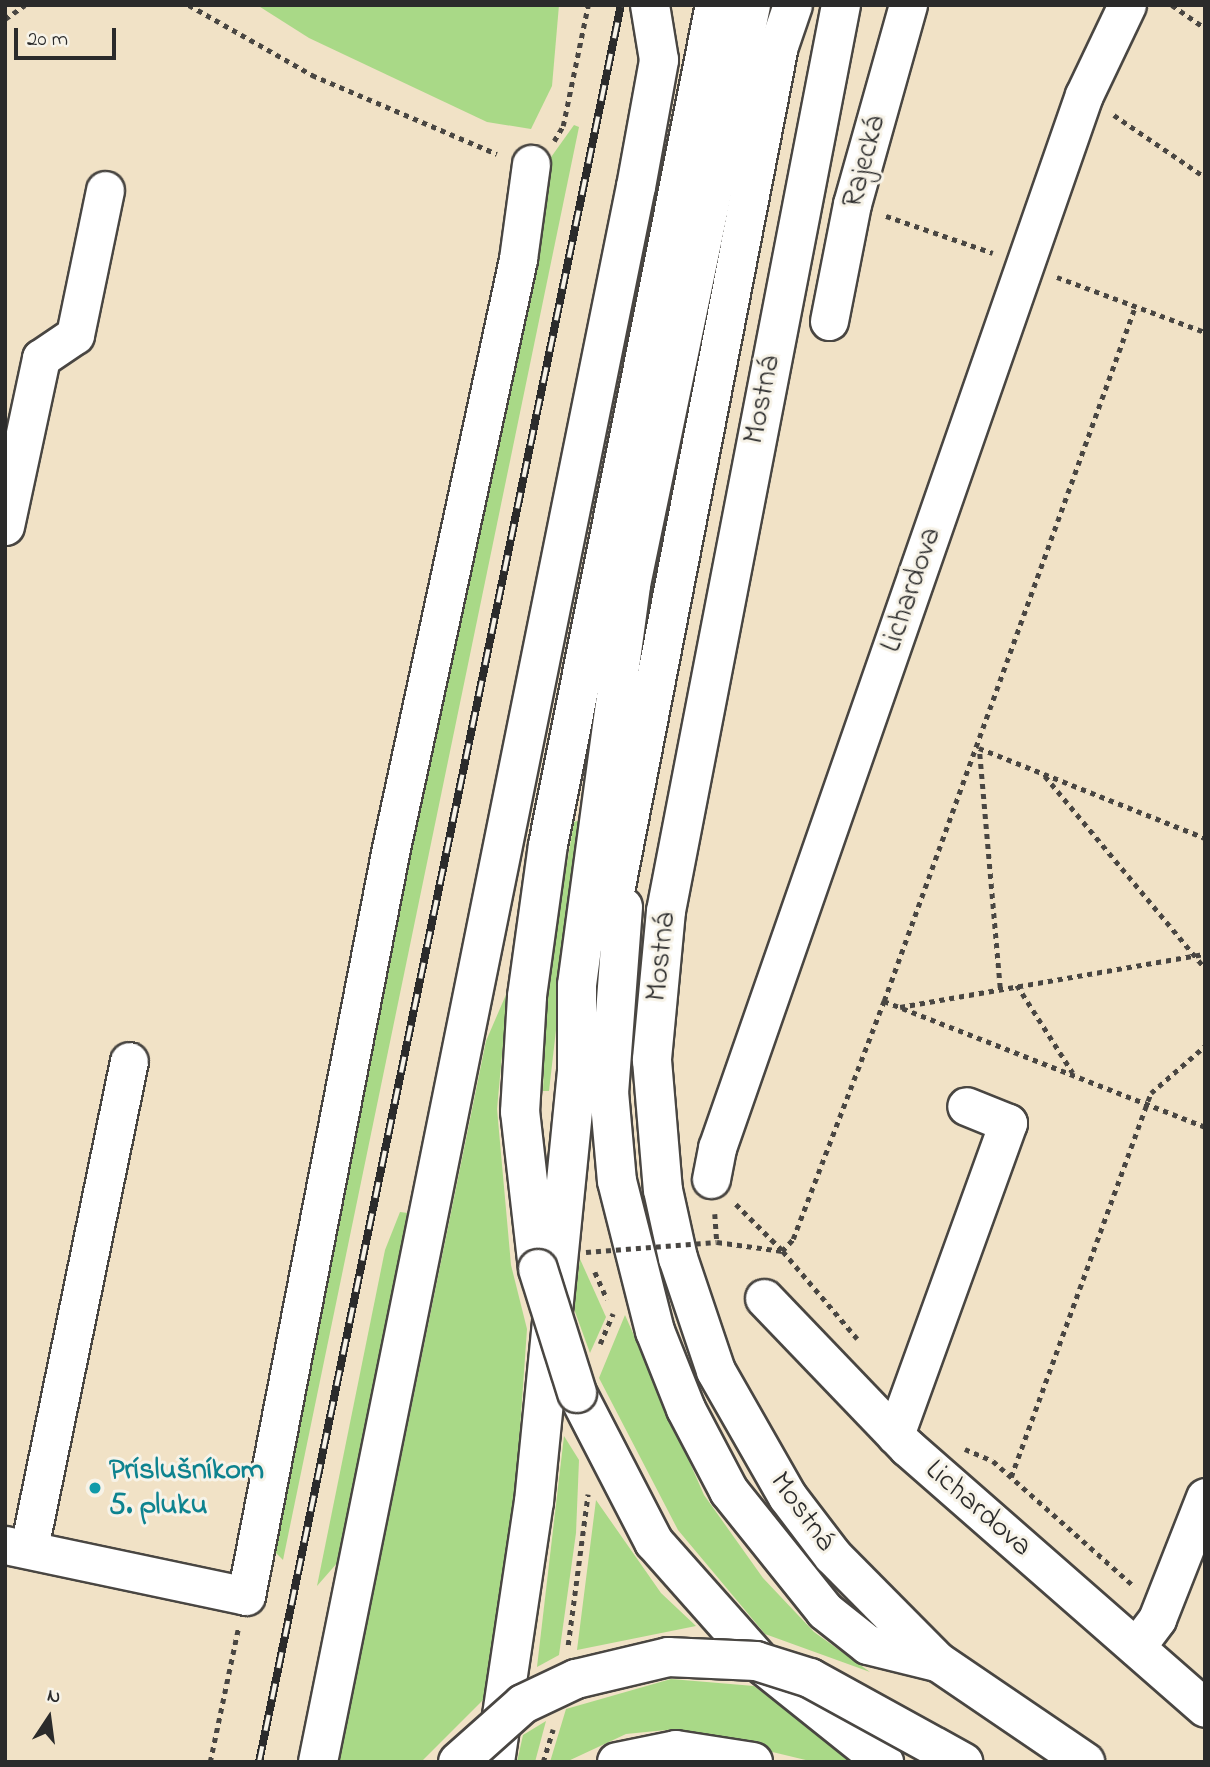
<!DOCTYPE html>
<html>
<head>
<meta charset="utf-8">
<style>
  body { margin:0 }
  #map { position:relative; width:1210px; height:1767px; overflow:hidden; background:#f1e2c6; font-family:"Indie Flower",sans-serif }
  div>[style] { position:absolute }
  .green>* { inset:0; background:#a9d987 }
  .path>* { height:4.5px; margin-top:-2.25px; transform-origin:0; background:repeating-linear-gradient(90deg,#494642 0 5px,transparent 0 10px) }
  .roads { filter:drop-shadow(2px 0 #494642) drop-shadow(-2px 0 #494642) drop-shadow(0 2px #494642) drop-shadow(0 -2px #494642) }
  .minor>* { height:37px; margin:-18.5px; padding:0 18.5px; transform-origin:18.5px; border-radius:18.5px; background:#fff }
  .major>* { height:38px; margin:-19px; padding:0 19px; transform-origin:19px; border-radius:19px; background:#fff }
  .rail>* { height:8px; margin-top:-4px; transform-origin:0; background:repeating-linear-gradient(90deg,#f7f3e8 0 16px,#2b2b2b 0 32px); box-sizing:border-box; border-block:2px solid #2b2b2b }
  .path-bridge>* { height:4.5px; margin-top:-2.25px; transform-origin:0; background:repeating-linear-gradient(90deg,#494642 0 5px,transparent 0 10px) }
  .bridges { filter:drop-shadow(2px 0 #494642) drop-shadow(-2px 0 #494642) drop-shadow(0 2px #494642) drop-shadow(0 -2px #494642) }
  .major-bridge>* { height:38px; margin:-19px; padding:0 19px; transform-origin:19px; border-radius:19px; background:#fff }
  .dots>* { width:19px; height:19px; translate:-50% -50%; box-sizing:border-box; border:4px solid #f7f3e8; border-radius:50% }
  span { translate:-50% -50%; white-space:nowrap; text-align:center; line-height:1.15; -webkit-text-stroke:6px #f7f3e8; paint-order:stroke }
  .street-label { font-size:30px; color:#2b2b2b }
  .culture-label { font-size:30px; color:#0d838f; font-weight:700 }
  .left { translate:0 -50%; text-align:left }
  .frame { position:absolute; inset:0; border:7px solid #2b2b2b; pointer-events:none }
  .north { position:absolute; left:14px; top:1683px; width:70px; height:70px; -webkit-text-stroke:5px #f7f3e8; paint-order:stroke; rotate:13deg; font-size:19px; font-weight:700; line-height:28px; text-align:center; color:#2b2b2b }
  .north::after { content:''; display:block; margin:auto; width:24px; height:32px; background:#2b2b2b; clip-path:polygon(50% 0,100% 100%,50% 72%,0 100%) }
  .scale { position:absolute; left:14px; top:28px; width:102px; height:32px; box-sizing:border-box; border:4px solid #2b2b2b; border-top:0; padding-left:9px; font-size:21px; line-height:24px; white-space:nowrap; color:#2b2b2b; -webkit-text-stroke:5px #f7f3e8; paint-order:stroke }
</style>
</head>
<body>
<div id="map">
  <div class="green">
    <i style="clip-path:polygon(257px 5px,559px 5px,552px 86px,531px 129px,487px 122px,309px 38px)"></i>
    <i style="clip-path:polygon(574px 125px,579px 127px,283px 1560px,270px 1547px,539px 174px)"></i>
    <i style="clip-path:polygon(580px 820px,549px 1091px,543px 1091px,547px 981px,574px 822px)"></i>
    <i style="clip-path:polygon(508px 990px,497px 1109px,511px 1265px,527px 1329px,516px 1486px,487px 1696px,421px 1762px,339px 1762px,486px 1041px)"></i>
    <i style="clip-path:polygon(400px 1212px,408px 1213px,338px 1562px,317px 1586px,385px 1250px)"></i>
    <i style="clip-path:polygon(580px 1259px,606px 1317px,590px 1353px,574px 1309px)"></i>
    <i style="clip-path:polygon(625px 1315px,704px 1495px,763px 1578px,814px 1632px,870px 1672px,765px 1634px,678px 1530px,599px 1378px)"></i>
    <i style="clip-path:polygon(564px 1436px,579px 1460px,576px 1533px,559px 1655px,537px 1667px)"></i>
    <i style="clip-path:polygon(596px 1500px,661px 1593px,696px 1626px,577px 1650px)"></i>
    <i style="clip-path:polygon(671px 1679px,754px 1686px,856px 1762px,814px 1762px,676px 1729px,626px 1734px,566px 1762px,550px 1762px,566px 1709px)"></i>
    <i style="clip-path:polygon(546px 1721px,535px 1762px,517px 1762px,523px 1735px)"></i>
  </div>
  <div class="path">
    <i style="left:189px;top:5px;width:142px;rotate:29.6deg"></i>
    <i style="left:312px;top:75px;width:201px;rotate:23.1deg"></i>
    <i style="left:1172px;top:5px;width:40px;rotate:34.9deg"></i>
    <i style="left:5px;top:19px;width:24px;rotate:-35deg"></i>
    <i style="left:1114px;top:115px;width:110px;rotate:34.3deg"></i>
    <i style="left:554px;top:141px;width:17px;rotate:-59deg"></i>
    <i style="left:563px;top:126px;width:124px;rotate:-78.3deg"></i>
    <i style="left:886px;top:216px;width:113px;rotate:19.1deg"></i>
    <i style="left:1057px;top:277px;width:158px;rotate:20.4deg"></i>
    <i style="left:1045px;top:776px;width:250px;rotate:50.2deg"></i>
    <i style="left:1017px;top:985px;width:104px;rotate:57.5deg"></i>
    <i style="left:1000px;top:988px;width:241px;rotate:-95deg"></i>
    <i style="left:979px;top:748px;width:243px;rotate:21.7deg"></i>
    <i style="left:884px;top:1001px;width:345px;rotate:21.4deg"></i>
    <i style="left:900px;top:1007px;width:310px;rotate:-9.9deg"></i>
    <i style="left:736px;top:1204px;width:65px;rotate:45deg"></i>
    <i style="left:715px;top:1214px;width:28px;rotate:86deg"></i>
    <i style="left:717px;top:1242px;width:66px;rotate:7.9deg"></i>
    <i style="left:595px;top:1272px;width:30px;rotate:66deg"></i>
    <i style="left:857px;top:1339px;width:116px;rotate:-130.4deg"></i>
    <i style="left:782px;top:1251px;width:16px;rotate:-47deg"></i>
    <i style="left:793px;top:1239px;width:255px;rotate:-69.1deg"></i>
    <i style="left:884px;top:1001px;width:738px;rotate:-70.12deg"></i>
    <i style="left:600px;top:1344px;width:33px;rotate:-67deg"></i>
    <i style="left:965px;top:1449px;width:30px;rotate:23deg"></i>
    <i style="left:993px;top:1461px;width:188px;rotate:41.6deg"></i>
    <i style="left:1011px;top:1477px;width:409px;rotate:-70deg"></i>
    <i style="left:1151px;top:1093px;width:72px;rotate:-41deg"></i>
    <i style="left:568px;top:1645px;width:152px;rotate:-82.5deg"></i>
    <i style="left:210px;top:1762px;width:136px;rotate:-78.1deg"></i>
    <i style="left:543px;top:1762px;width:34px;rotate:-73deg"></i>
  </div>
  <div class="roads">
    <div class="minor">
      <i style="left:829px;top:321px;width:119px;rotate:-78.9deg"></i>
      <i style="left:852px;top:204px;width:207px;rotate:-74.3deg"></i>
      <i style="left:5px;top:526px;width:172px;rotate:-77.9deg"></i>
      <i style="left:41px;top:358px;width:41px;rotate:-34.1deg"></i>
      <i style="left:75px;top:335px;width:148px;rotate:-78.3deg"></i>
      <i style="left:711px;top:1179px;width:32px;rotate:-79deg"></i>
      <i style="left:717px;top:1148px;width:1115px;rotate:-70.79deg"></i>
      <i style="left:1084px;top:95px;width:100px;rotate:-64.5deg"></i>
      <i style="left:764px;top:1298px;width:207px;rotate:46.2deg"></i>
      <i style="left:907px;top:1447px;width:396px;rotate:41.2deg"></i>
      <i style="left:895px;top:1435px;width:332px;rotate:-70.1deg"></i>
      <i style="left:1008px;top:1123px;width:45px;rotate:-158deg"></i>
      <i style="left:5px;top:1545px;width:246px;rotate:11.9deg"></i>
      <i style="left:246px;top:1596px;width:762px;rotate:-79.03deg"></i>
      <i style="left:391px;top:848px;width:603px;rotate:-77.83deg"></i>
      <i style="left:518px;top:259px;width:96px;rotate:-82.2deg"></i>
      <i style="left:29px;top:1548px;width:497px;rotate:-78.4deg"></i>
      <i style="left:1136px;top:1647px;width:35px;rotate:-53deg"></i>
      <i style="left:1157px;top:1619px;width:131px;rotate:-68.5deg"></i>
    </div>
    <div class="major">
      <i style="left:841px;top:5px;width:923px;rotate:100.93deg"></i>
      <i style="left:666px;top:911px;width:150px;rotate:95.4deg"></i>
      <i style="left:652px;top:1060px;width:130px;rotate:85.2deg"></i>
      <i style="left:663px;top:1190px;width:70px;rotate:77.6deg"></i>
      <i style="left:678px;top:1258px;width:119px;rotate:71.4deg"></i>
      <i style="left:716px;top:1371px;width:145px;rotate:60.3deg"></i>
      <i style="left:788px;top:1497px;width:74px;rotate:52.7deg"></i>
      <i style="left:833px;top:1556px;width:149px;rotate:45.3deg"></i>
      <i style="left:938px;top:1662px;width:178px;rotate:34.2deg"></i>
      <i style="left:623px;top:907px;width:186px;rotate:94.3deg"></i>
      <i style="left:609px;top:1092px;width:89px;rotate:84.9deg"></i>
      <i style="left:617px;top:1181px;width:155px;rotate:75.8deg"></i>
      <i style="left:655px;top:1331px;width:84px;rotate:68.3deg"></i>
      <i style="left:686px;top:1409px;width:93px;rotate:62.3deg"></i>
      <i style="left:729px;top:1491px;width:154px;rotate:51.3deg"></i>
      <i style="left:825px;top:1611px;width:55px;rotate:38.3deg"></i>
      <i style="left:868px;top:1645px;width:70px;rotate:14deg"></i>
      <i style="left:607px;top:933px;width:904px;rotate:-79.03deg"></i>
      <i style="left:779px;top:46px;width:43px;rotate:-71.1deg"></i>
      <i style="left:538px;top:1269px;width:158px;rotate:-96.5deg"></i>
      <i style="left:520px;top:1112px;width:116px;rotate:-86.5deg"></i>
      <i style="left:527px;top:996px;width:152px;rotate:-82.1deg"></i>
      <i style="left:548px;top:845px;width:856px;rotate:-78.76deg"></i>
      <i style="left:577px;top:1393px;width:168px;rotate:62.7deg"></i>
      <i style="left:654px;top:1542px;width:166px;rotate:48.4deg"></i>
      <i style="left:764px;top:1666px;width:154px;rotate:38.7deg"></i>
      <i style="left:318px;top:1762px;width:1607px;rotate:-78.59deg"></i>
      <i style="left:636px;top:187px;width:129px;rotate:-79.7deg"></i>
      <i style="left:659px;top:60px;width:56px;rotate:-99.3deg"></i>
      <i style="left:495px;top:1762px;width:263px;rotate:-81.5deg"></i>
      <i style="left:534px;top:1502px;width:432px;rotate:-84.3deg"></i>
      <i style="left:577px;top:1072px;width:87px;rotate:-90deg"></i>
      <i style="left:577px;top:985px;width:404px;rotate:-82.3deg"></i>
      <i style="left:631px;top:585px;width:592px;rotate:-78.31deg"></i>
      <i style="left:617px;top:1762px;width:60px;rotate:-11.5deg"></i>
      <i style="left:676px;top:1750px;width:78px;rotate:8.9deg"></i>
    </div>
  </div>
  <div class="rail">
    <i style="left:259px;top:1762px;width:1794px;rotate:-78.36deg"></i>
  </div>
  <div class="path-bridge">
    <i style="left:586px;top:1252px;width:131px;rotate:-4.4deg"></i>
  </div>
  <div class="bridges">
    <div class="major-bridge">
      <i style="left:538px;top:1269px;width:130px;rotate:72.5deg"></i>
      <i style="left:458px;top:1762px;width:87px;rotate:-41.7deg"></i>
      <i style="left:523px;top:1704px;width:59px;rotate:-25.3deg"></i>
      <i style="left:576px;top:1679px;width:95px;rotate:-13.4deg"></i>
      <i style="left:668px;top:1657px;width:88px;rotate:2.6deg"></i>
      <i style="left:756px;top:1661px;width:57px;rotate:17.5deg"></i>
      <i style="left:810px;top:1678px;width:175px;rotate:28.8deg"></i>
    </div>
  </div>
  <div class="dots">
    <i style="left:95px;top:1488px;background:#0f9aa8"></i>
  </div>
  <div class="street-label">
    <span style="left:865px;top:162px;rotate:-75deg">Rajecká</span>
    <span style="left:763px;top:400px;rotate:-79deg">Mostná</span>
    <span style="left:912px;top:590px;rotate:-71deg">Lichardova</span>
    <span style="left:662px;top:957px;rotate:-84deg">Mostná</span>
    <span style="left:978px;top:1509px;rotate:41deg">Lichardova</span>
    <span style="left:802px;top:1512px;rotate:54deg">Mostná</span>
  </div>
  <div class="culture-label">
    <span class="left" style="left:109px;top:1488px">Príslušníkom<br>5. pluku</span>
  </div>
  <div class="frame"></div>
  <div class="north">N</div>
  <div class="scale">20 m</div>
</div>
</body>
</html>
